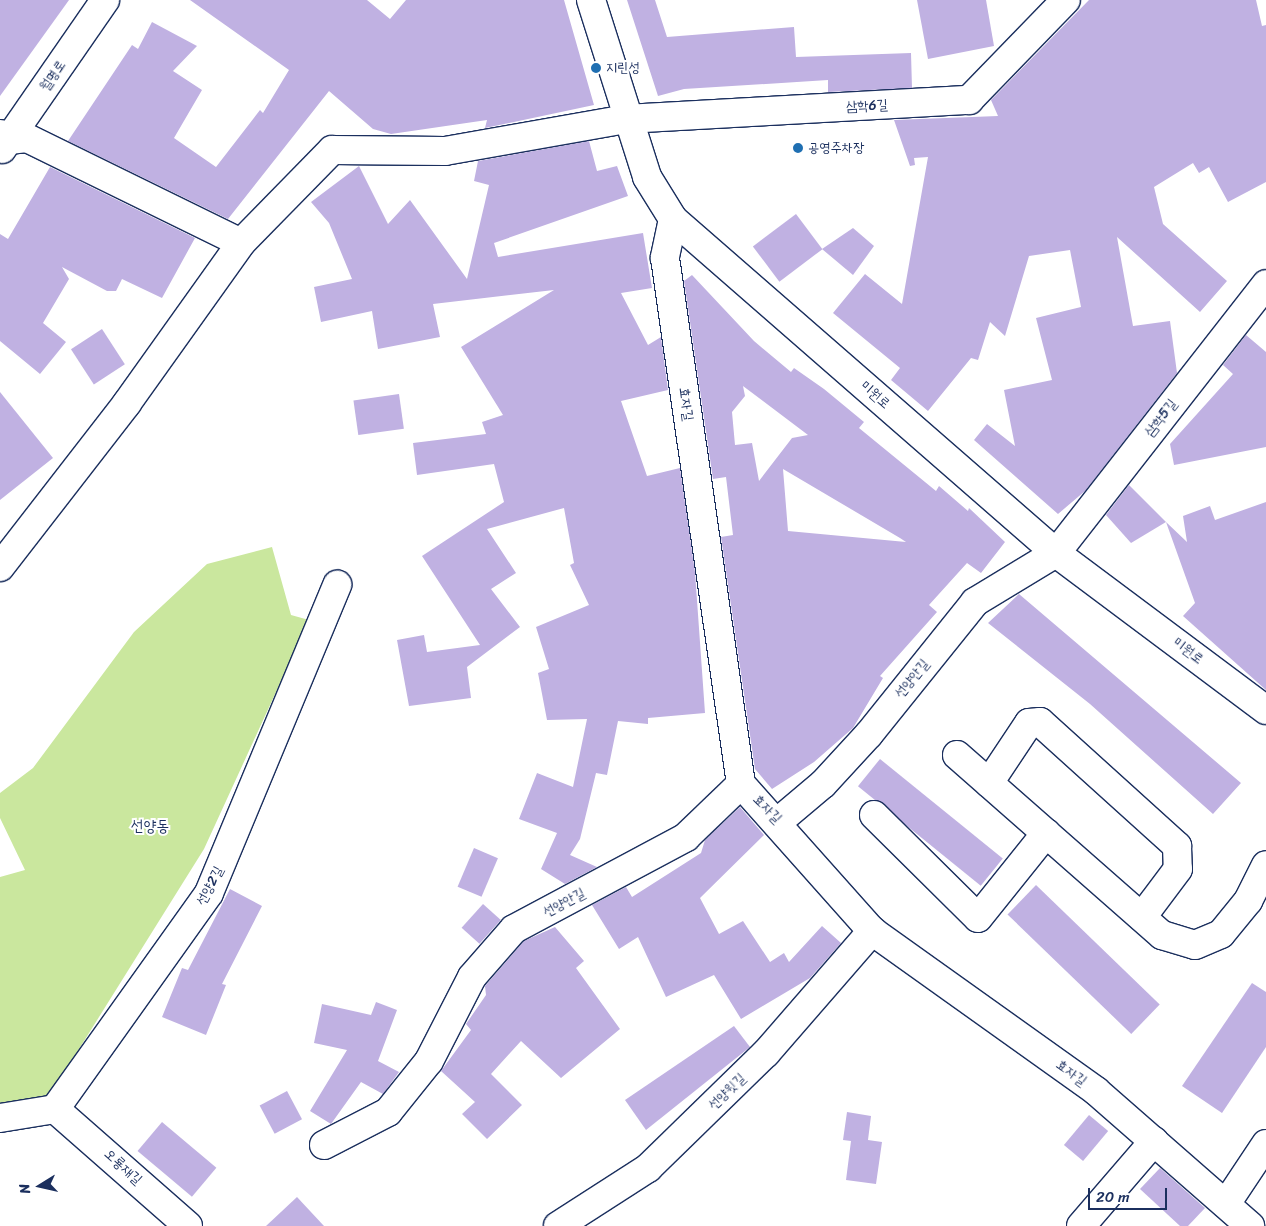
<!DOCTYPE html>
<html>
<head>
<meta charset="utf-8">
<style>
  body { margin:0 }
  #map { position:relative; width:1266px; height:1226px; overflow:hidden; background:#fff; font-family:Sriracha,"Poor Story",sans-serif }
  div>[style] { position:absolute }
  .green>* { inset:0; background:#cae79e }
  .building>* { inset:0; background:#c0b1e2; transform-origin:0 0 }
  .roads { filter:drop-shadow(1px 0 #1b2f5e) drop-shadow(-1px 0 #1b2f5e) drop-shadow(0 1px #1b2f5e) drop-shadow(0 -1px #1b2f5e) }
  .minor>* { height:28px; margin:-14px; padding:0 14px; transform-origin:14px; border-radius:14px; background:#fff }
  .dots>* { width:14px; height:14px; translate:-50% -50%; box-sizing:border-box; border:2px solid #fff; border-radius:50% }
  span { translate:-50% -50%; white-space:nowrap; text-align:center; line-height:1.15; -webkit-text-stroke:4px #fff; paint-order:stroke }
  .poi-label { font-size:14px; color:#1b2f5e }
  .left { translate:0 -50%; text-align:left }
  .street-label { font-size:14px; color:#1b2f5e }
  .quarter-label { font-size:16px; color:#1b2f5e }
  .north { position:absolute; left:15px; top:1161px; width:50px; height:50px; -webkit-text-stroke:4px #fff; paint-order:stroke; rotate:260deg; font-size:14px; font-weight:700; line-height:20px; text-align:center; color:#1b2f5e }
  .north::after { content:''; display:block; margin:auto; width:18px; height:22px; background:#1b2f5e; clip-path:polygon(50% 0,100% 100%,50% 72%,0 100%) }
  .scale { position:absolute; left:1088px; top:1188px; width:79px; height:22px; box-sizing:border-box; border:2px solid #1b2f5e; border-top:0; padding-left:6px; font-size:15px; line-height:18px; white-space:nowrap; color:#1b2f5e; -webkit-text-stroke:4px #fff; paint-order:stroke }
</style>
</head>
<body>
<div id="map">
  <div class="green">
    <i style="clip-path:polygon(272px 547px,291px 615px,309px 620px,204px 849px,44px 1105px,0 1112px,0 877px,25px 870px,0 818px,0 793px,33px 768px,134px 632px,207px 564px)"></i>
  </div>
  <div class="building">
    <i style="clip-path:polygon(0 0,69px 0,0 96px)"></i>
    <i style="clip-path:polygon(190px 0,367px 0,390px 19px,406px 0,564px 0,594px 105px,485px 128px,487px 120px,391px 134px,373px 129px,329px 91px,228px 219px,68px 141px,132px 45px,138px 49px,152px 22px,197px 46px,173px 71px,202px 90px,174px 138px,216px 167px,260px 110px,263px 113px,289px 70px)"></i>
    <i style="clip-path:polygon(627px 0,655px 0,667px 37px,794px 27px,796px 57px,911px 53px,912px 88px,828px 92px,828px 80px,684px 89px,658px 96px)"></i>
    <i style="clip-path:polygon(917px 0,986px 0,994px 46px,928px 59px)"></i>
    <i style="clip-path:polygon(1089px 0,1256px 0,1262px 26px,1266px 25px,1266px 182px,1228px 202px,1209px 167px,1199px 173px,1193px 163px,1154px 187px,1163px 224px,1227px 281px,1200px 312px,1117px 237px,1133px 326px,1170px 321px,1177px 373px,1085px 491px,1058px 514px,974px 440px,987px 424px,1015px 446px,1004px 390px,1052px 380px,1036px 318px,1081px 307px,1070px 250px,1029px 256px,1005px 336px,990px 322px,978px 360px,971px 358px,928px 411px,891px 380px,900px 368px,833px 313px,865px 274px,902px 304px,928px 157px,914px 158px,915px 165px,910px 166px,894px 120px,998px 116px,991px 100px)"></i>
    <i style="clip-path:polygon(589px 141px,597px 171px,617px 166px,628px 196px,494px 243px,498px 257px,643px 233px,652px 288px,621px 293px,648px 345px,661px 337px,668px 390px,621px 401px,647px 476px,680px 468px,695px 572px,705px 713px,648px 718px,648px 724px,618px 721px,607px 775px,596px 773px,580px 839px,570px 855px,597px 867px,565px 884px,541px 869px,557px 833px,519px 819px,537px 773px,573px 787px,587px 719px,547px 720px,538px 673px,549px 669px,536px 627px,589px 605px,570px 565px,574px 563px,564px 508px,487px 529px,516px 573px,491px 589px,520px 627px,467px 667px,471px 698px,409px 706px,397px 640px,424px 635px,427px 652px,480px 645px,422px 556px,504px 502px,494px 464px,417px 475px,413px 443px,486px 434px,482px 422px,503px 415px,461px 347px,554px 290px,433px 304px,440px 337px,378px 349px,372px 311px,321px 322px,314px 287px,352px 279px,329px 223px,311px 202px,359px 166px,388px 224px,410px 200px,467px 279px,489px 185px,474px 181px,478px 161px)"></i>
    <i style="clip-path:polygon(50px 167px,195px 238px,162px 298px,122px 279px,116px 291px,107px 291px,62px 267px,69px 279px,43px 323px,66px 342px,40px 374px,0 341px,0 234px,8px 239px)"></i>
    <i style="left:796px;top:214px;width:44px;height:54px;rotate:53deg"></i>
    <i style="clip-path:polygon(853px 228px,874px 246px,853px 275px,822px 249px)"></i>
    <i style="clip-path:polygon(evenodd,692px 275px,754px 341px,791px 372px,794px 368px,824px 389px,864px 422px,859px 428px,936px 491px,939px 486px,968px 511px,969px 508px,1005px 542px,981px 573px,967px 563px,929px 605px,937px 612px,880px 676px,883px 678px,853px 728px,814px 762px,772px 789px,755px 769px,721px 537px,733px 535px,726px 477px,713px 479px,684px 281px,692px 275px,743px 386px,808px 435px,792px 438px,759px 481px,752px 443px,735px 445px,732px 412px,745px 396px,743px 386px,692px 275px,783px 469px,900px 538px,906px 542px,788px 531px,783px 469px)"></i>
    <i style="left:102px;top:329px;width:42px;height:37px;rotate:57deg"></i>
    <i style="clip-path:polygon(1246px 335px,1266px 352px,1266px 447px,1174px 465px,1170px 444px,1233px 374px,1223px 365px)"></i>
    <i style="clip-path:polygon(0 392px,53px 458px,0 500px)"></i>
    <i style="left:399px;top:394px;width:35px;height:46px;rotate:82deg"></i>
    <i style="clip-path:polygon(1129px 485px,1166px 522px,1131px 543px,1106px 515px)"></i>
    <i style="clip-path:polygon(1266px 502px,1266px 690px,1183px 616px,1195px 603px,1166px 522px,1187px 542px,1183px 516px,1210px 506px,1215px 520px)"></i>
    <i style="clip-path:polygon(1019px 594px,1241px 783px,1213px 814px,1090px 704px,988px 623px)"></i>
    <i style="left:880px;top:759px;width:158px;height:35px;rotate:39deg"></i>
    <i style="clip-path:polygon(740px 807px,764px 835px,700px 898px,719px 934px,743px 921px,770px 962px,784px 953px,789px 962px,822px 926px,841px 943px,810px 978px,741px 1019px,714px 975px,666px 997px,638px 937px,619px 949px,592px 905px,626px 887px,632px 897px,701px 853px,705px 840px)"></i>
    <i style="left:474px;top:848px;width:26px;height:42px;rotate:23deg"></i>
    <i style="left:1036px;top:885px;width:172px;height:41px;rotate:44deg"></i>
    <i style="clip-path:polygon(230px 889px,262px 906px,222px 984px,226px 985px,206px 1035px,162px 1017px,182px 968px,188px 970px)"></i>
    <i style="left:483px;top:904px;width:24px;height:32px;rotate:42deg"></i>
    <i style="clip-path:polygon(555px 927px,584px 961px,576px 968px,620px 1029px,561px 1078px,521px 1041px,491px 1074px,522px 1105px,487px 1139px,462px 1114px,475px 1102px,441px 1071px,471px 1030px,466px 1024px,486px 995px,485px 986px,524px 941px)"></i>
    <i style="clip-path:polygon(1252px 983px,1266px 992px,1266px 1047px,1222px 1113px,1182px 1086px)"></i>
    <i style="clip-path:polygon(376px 1002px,397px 1010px,378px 1061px,399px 1072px,383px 1094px,361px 1082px,331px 1124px,310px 1111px,347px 1050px,314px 1043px,322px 1004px,371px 1015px)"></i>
    <i style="clip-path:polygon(734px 1026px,750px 1047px,646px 1130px,625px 1100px)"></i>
    <i style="left:287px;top:1091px;width:32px;height:31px;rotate:62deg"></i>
    <i style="clip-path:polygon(847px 1112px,871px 1116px,868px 1140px,882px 1142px,876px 1184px,846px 1180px,851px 1141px,843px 1140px)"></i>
    <i style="left:1089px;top:1115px;width:25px;height:39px;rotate:40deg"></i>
    <i style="left:162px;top:1122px;width:71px;height:38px;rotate:40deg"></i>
    <i style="clip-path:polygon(1160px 1168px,1205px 1208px,1188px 1226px,1180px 1226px,1140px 1189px)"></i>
    <i style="clip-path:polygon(297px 1197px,324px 1226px,266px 1226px)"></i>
  </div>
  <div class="roads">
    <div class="minor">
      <i style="left:591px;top:0;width:186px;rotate:72.4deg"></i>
      <i style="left:647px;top:177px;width:49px;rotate:58.2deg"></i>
      <i style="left:673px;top:219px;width:508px;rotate:41.09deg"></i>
      <i style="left:1056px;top:553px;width:262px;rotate:36.8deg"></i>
      <i style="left:0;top:134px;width:11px;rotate:34deg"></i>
      <i style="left:9px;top:140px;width:18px;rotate:-6deg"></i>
      <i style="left:27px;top:138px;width:238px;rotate:26.1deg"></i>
      <i style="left:2px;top:149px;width:181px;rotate:-55.3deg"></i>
      <i style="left:673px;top:219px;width:40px;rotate:102deg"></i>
      <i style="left:665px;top:258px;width:531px;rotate:81.78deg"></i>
      <i style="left:741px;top:784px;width:197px;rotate:48.3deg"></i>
      <i style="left:872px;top:931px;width:275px;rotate:35.5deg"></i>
      <i style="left:1096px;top:1091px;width:205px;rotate:41.2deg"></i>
      <i style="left:0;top:567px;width:207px;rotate:-52.2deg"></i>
      <i style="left:127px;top:403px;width:196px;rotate:-54.5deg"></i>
      <i style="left:241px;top:243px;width:130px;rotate:-45.6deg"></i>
      <i style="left:332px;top:150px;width:113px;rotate:0.5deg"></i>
      <i style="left:445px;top:151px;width:184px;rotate:-10deg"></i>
      <i style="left:626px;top:119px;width:344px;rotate:-3.2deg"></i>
      <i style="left:969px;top:100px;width:139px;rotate:-45.9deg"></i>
      <i style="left:957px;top:755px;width:273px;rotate:41.3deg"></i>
      <i style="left:1162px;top:935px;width:34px;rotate:17deg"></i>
      <i style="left:1195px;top:945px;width:28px;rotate:-23deg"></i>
      <i style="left:1221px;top:934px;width:43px;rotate:-50.7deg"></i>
      <i style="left:1248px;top:901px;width:40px;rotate:-63.4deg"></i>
      <i style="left:989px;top:783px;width:72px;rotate:-56.3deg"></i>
      <i style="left:1029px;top:723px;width:11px;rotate:-5deg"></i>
      <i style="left:1040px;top:722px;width:185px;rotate:42.1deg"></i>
      <i style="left:1177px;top:846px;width:23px;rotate:88deg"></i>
      <i style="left:1178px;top:869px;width:60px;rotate:126.9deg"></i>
      <i style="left:874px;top:815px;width:146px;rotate:44.7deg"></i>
      <i style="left:978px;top:918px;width:109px;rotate:-51.3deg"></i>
      <i style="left:779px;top:821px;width:57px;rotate:-40.1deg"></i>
      <i style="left:823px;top:784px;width:68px;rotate:-47.4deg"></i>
      <i style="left:869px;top:734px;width:169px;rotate:-51.2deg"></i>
      <i style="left:975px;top:602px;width:95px;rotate:-31.2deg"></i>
      <i style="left:1056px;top:553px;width:341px;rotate:-52deg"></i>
      <i style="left:55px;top:1109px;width:177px;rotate:41.3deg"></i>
      <i style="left:0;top:1118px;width:56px;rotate:-9.3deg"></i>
      <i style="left:55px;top:1109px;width:265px;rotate:-54.5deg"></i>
      <i style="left:209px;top:893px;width:334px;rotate:-67.4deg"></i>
      <i style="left:324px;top:1145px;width:72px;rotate:-27.3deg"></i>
      <i style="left:388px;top:1112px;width:65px;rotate:-51.2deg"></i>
      <i style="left:429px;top:1061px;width:94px;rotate:-62.9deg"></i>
      <i style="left:472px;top:977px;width:64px;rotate:-48.8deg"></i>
      <i style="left:514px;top:929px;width:195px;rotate:-28.1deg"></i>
      <i style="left:686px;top:837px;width:76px;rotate:-43.9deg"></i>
      <i style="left:1226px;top:1204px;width:72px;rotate:-56.3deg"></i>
      <i style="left:558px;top:1226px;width:107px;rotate:-32.8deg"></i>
      <i style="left:648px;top:1168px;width:165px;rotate:-44.3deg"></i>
      <i style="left:766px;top:1053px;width:162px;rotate:-49deg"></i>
      <i style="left:1081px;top:1226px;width:112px;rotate:-49.3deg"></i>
    </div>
  </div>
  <div class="dots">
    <i style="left:596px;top:68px;background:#1f6fb2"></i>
    <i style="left:798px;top:148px;background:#1f6fb2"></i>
  </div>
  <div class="poi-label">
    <span class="left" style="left:606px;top:68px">지린성</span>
    <span class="left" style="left:808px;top:148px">공영주차장</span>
  </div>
  <div class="street-label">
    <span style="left:53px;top:76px;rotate:-56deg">월명로</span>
    <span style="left:867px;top:106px;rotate:-3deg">삼학6길</span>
    <span style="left:875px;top:395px;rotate:41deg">미원로</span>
    <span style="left:686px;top:404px;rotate:82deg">효자길</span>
    <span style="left:1161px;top:418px;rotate:-52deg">삼학5길</span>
    <span style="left:1188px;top:651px;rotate:37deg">미원로</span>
    <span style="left:912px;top:679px;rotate:-51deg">선양안길</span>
    <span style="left:767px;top:809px;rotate:45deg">효자길</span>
    <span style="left:210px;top:886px;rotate:-62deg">선양2길</span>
    <span style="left:564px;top:903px;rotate:-28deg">선양안길</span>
    <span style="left:1071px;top:1073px;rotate:36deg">효자길</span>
    <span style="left:727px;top:1092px;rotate:-44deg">선양윗길</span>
    <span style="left:123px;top:1167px;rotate:42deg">오룡재길</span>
  </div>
  <div class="quarter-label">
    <span style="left:150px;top:826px">선양동</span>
  </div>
  <div class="north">N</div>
  <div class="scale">20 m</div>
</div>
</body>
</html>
